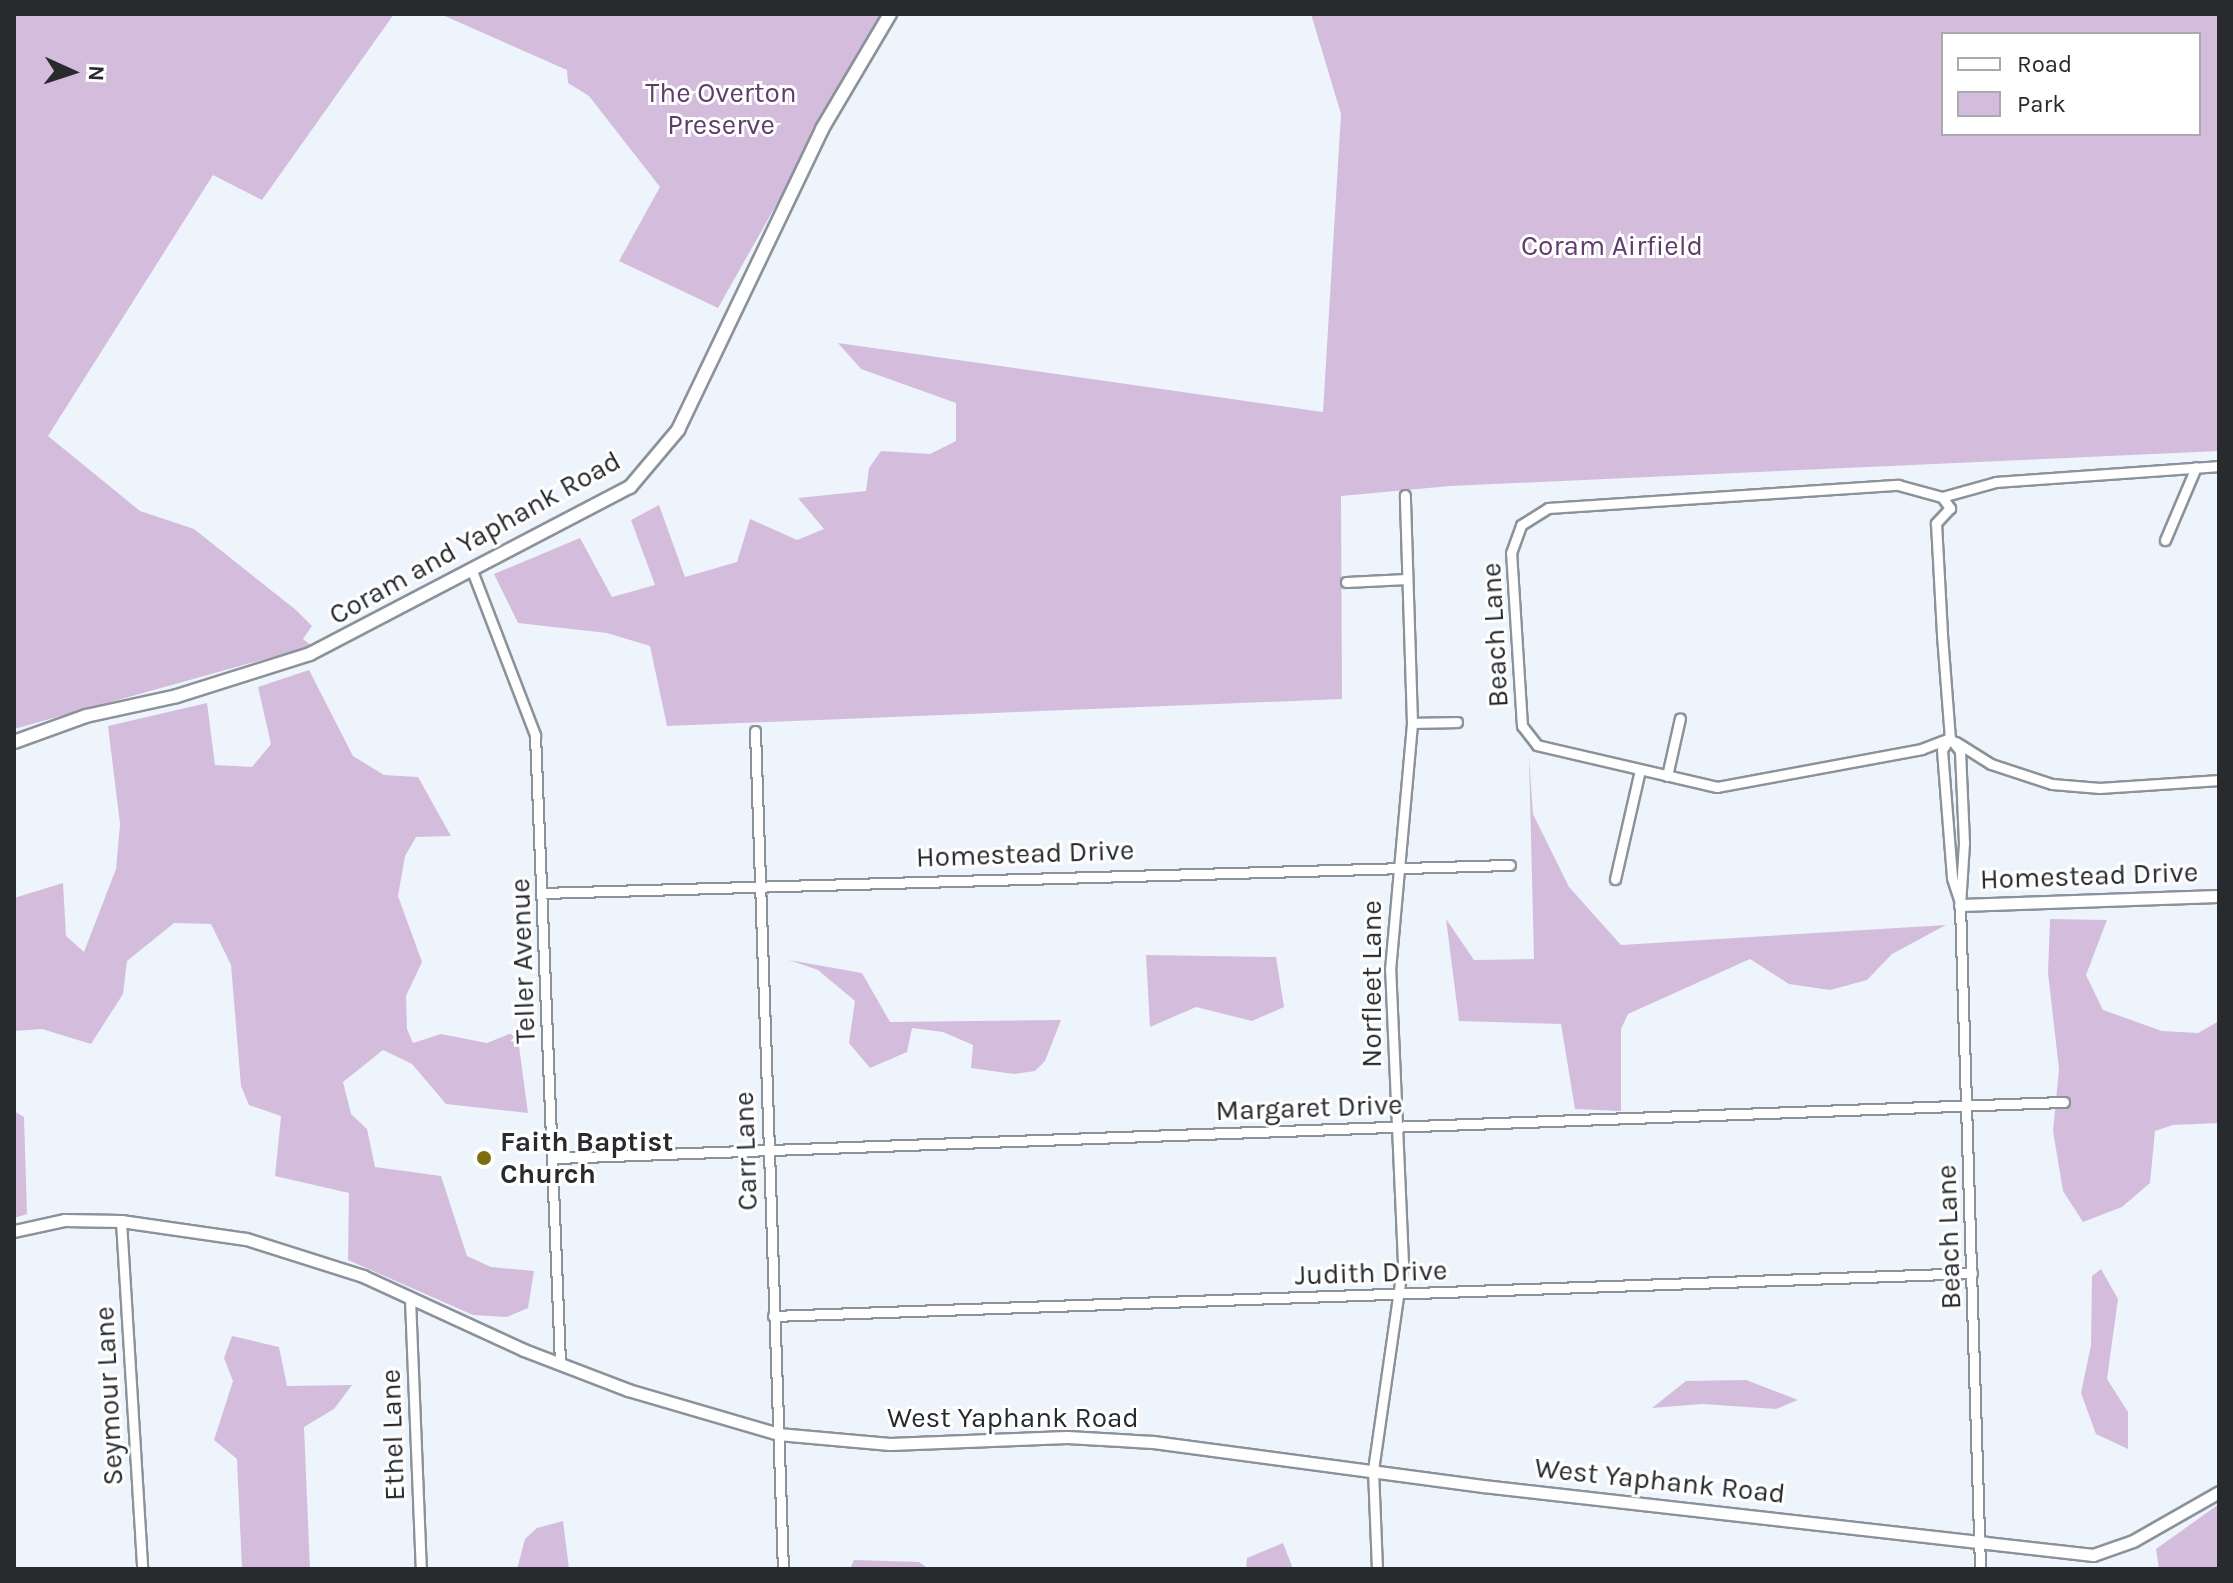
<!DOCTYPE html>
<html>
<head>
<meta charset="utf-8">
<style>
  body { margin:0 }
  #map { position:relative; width:2233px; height:1583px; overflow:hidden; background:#eef4fc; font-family:Karla,sans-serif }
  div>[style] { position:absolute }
  .green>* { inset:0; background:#d4bddc }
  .roads { filter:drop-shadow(2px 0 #8c9299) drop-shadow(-2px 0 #8c9299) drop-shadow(0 2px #8c9299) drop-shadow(0 -2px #8c9299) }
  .minor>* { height:9px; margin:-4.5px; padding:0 4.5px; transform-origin:4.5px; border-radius:4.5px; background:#fff }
  .tertiary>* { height:11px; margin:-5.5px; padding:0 5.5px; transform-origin:5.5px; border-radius:5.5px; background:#fff }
  .secondary>* { height:12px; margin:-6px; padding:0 6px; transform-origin:6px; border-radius:6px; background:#fff }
  .dots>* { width:22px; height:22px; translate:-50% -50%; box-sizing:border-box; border:4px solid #fff; border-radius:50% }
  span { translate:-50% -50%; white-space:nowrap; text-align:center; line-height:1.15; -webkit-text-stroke:6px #fff; paint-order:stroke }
  .park-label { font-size:28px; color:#5f3c6b }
  .street-label { font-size:28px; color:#282a2d }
  .poi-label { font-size:28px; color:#282a2d; font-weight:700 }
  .left { translate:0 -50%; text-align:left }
  .frame { position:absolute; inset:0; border:16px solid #282a2d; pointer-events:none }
  .legend { position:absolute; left:1941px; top:32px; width:260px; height:104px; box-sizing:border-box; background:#fff; border:2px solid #a9aaab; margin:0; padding:10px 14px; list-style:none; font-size:24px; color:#282a2d }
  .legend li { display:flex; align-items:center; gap:16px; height:40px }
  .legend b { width:40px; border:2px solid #a9aaab }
  .north { position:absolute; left:32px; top:32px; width:80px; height:80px; -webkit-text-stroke:6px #fff; paint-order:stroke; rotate:93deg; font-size:22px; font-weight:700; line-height:32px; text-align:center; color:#282a2d }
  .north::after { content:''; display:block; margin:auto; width:28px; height:36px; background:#282a2d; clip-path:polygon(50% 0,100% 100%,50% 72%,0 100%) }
</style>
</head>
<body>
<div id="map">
  <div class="green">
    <i style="clip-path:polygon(14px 14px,394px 14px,262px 200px,213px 175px,48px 436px,140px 511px,194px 529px,296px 610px,312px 626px,303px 639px,312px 646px,14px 729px)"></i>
    <i style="clip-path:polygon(440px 14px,884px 14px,718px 308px,619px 261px,660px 187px,589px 96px,568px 83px,567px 70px)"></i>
    <i style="clip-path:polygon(evenodd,1311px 14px,2219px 14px,2219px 451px,1450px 486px,1341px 496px,1342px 699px,667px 726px,650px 646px,607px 633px,518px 623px,494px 574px,580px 538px,612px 597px,655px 585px,631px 520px,659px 505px,685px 577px,737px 562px,750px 519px,797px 540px,824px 529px,798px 498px,866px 491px,869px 468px,881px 451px,930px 454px,956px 441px,956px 403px,861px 369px,838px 343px,1323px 412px,1341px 114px,1311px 14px,1943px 34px,2199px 34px,2199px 134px,1943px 134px,1943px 34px)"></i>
    <i style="clip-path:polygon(309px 670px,353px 756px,384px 775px,418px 777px,451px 836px,416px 837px,405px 856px,398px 896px,422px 962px,406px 996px,407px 1029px,413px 1043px,441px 1034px,487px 1043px,517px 1031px,528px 1113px,446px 1104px,412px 1064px,383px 1050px,343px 1082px,351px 1114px,367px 1129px,375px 1167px,441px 1176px,467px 1256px,491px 1267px,534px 1271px,528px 1308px,507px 1317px,473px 1315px,348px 1260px,349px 1193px,275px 1176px,281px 1116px,249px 1105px,241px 1086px,231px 965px,211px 924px,174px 923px,127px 961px,123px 994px,91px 1044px,42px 1029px,14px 1031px,14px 898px,63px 883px,66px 936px,84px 952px,116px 869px,120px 824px,108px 726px,207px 703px,215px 765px,252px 767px,271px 744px,258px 687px)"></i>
    <i style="clip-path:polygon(1529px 756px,1533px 814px,1569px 887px,1621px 945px,1946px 925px,1892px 954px,1867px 980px,1830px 990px,1789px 984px,1750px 959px,1628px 1014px,1621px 1029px,1621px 1111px,1575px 1109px,1561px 1024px,1459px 1021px,1446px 919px,1474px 960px,1534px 959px)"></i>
    <i style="clip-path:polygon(2050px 919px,2107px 920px,2086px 975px,2103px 1010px,2162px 1031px,2198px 1033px,2219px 1021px,2219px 1123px,2173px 1125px,2155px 1131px,2150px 1183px,2122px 1207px,2083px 1222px,2063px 1191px,2053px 1131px,2059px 1069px,2048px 973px)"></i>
    <i style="clip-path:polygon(1146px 955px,1276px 957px,1284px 1007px,1252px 1021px,1196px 1007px,1150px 1027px)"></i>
    <i style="clip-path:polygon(789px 960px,862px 973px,890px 1022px,1061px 1020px,1045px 1061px,1035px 1071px,1014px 1074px,971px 1068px,973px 1045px,943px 1032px,912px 1028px,907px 1052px,870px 1068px,849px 1043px,855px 1001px,818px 970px)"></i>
    <i style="clip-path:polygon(14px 1111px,24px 1117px,27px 1214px,14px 1218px)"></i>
    <i style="clip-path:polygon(2101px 1269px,2118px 1299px,2107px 1379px,2128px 1412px,2128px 1449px,2096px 1434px,2081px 1393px,2091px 1345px,2092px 1276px)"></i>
    <i style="clip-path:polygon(232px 1336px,279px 1347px,287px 1386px,352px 1385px,334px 1409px,304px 1427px,310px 1569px,242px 1569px,237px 1459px,214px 1440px,233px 1381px,224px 1358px)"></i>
    <i style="clip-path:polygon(1746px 1380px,1798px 1400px,1776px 1409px,1702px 1404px,1652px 1408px,1686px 1381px)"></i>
    <i style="clip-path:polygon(2219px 1504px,2219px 1569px,2159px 1569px,2156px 1549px)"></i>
    <i style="clip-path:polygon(563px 1521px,569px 1569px,517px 1569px,525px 1539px,537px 1528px)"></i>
    <i style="clip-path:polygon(1283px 1543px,1293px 1569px,1246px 1569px,1247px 1558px)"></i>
    <i style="clip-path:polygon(854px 1560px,919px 1562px,929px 1569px,850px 1569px)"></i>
  </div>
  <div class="roads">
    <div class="minor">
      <i style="left:1942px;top:497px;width:14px;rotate:54deg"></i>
      <i style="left:1950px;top:508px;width:21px;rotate:133deg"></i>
      <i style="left:1936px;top:523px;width:112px;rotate:86.9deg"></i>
      <i style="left:1942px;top:635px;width:103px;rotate:85.6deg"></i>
      <i style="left:1950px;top:738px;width:16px;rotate:52deg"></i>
      <i style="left:1960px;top:751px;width:92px;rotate:87.5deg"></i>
      <i style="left:1964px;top:843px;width:62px;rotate:93.7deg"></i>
      <i style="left:1960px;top:905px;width:664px;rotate:88.27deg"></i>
      <i style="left:2165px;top:540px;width:79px;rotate:-67deg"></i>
      <i style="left:471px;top:568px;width:179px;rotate:69deg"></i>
      <i style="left:535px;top:735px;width:628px;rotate:87.72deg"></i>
      <i style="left:1346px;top:582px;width:61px;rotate:-2.8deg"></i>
      <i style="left:1412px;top:723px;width:45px;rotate:-1.3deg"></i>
      <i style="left:755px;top:731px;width:838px;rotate:88.09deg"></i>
      <i style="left:1950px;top:738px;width:30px;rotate:159deg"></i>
      <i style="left:1922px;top:749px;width:208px;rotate:169.5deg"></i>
      <i style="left:1717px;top:787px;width:185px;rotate:-166.9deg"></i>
      <i style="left:1537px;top:745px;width:24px;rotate:-128deg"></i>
      <i style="left:1522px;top:726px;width:173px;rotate:-93.6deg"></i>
      <i style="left:1511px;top:553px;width:30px;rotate:-70deg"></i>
      <i style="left:1521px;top:525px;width:32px;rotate:-32deg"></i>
      <i style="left:1548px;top:508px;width:351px;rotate:-3.8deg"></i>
      <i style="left:1898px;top:485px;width:46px;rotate:15.3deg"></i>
      <i style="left:1942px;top:497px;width:56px;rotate:-15.5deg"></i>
      <i style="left:1996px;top:482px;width:224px;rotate:-4.1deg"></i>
      <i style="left:1950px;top:738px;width:14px;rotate:124deg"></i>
      <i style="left:1942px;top:750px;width:128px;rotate:85.5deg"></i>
      <i style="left:1952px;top:878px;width:26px;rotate:72deg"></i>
      <i style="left:1956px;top:742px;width:41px;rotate:32.2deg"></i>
      <i style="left:1991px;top:764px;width:64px;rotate:18.2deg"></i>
      <i style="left:2052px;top:784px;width:48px;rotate:4.8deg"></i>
      <i style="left:2100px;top:788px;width:119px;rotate:-3.8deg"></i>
      <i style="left:1667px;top:776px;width:59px;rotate:-77.4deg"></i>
      <i style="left:1615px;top:879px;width:112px;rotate:-77.1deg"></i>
      <i style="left:542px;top:893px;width:968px;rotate:-1.66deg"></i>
      <i style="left:556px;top:1158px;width:1509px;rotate:-2.13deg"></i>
      <i style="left:121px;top:1221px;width:349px;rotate:86.5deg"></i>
      <i style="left:410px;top:1299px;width:270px;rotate:87.7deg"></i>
      <i style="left:773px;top:1316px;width:1200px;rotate:-2.05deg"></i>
      <i style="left:1377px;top:1569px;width:99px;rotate:-92.3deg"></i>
      <i style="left:1373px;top:1470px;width:209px;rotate:-81.8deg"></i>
      <i style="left:1403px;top:1263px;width:293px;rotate:-92.5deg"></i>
      <i style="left:1390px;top:970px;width:248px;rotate:-84.9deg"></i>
      <i style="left:1412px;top:723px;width:228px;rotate:-91.8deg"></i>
    </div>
    <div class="tertiary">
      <i style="left:1960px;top:905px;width:259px;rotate:-2deg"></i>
      <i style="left:14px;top:1231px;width:51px;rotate:-12.4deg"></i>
      <i style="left:64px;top:1220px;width:57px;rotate:1deg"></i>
      <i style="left:121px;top:1221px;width:126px;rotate:8.2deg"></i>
      <i style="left:246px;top:1239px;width:123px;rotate:17.5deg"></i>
      <i style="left:363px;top:1276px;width:177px;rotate:24.7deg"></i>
      <i style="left:524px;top:1350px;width:111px;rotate:21deg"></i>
      <i style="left:628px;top:1390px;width:156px;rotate:16.3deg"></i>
      <i style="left:778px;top:1434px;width:112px;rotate:5.1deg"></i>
      <i style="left:890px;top:1444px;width:177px;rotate:-2.3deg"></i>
      <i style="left:1067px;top:1437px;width:86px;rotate:3.3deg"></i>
      <i style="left:1153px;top:1442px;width:333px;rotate:7.6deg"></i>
      <i style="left:1483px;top:1486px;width:614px;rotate:6.45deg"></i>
      <i style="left:2093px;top:1555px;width:42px;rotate:-19.3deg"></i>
      <i style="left:2133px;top:1541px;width:99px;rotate:-29.7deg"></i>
    </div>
    <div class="secondary">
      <i style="left:14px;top:742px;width:77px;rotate:-19.9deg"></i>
      <i style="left:86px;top:716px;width:93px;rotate:-12.4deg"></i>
      <i style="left:177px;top:696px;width:139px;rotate:-17.5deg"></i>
      <i style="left:310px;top:654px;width:361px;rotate:-27.6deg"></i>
      <i style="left:630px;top:487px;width:75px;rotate:-49.9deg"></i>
      <i style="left:678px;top:430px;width:334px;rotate:-64.4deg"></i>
      <i style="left:822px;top:129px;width:134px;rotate:-59.4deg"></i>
    </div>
  </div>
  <div class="dots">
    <i style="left:484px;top:1158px;background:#7e6e0b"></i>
  </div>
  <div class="park-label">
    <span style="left:721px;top:109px">The Overton<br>Preserve</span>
    <span style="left:1612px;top:246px">Coram Airfield</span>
  </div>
  <div class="street-label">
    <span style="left:475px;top:538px;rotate:-29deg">Coram and Yaphank Road</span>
    <span style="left:1495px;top:635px;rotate:-93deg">Beach Lane</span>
    <span style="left:1025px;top:854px;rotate:-2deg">Homestead Drive</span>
    <span style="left:2089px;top:876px;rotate:-2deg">Homestead Drive</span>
    <span style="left:523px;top:961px;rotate:-92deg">Teller Avenue</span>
    <span style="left:1372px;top:984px;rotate:-90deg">Norfleet Lane</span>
    <span style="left:1309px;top:1108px;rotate:-2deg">Margaret Drive</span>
    <span style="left:746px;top:1151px;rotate:-92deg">Carr Lane</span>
    <span style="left:1949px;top:1237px;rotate:-92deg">Beach Lane</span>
    <span style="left:1371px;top:1273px;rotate:-2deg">Judith Drive</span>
    <span style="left:109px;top:1396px;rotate:-93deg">Seymour Lane</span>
    <span style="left:1013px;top:1418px">West Yaphank Road</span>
    <span style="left:393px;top:1435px;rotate:-92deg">Ethel Lane</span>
    <span style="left:1660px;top:1481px;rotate:6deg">West Yaphank Road</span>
  </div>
  <div class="poi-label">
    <span class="left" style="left:500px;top:1158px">Faith Baptist<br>Church</span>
  </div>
  <div class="frame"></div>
  <ul class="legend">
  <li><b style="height:10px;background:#fff"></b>Road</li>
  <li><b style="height:22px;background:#d4bddc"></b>Park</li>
  </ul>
  <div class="north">N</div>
</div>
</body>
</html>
